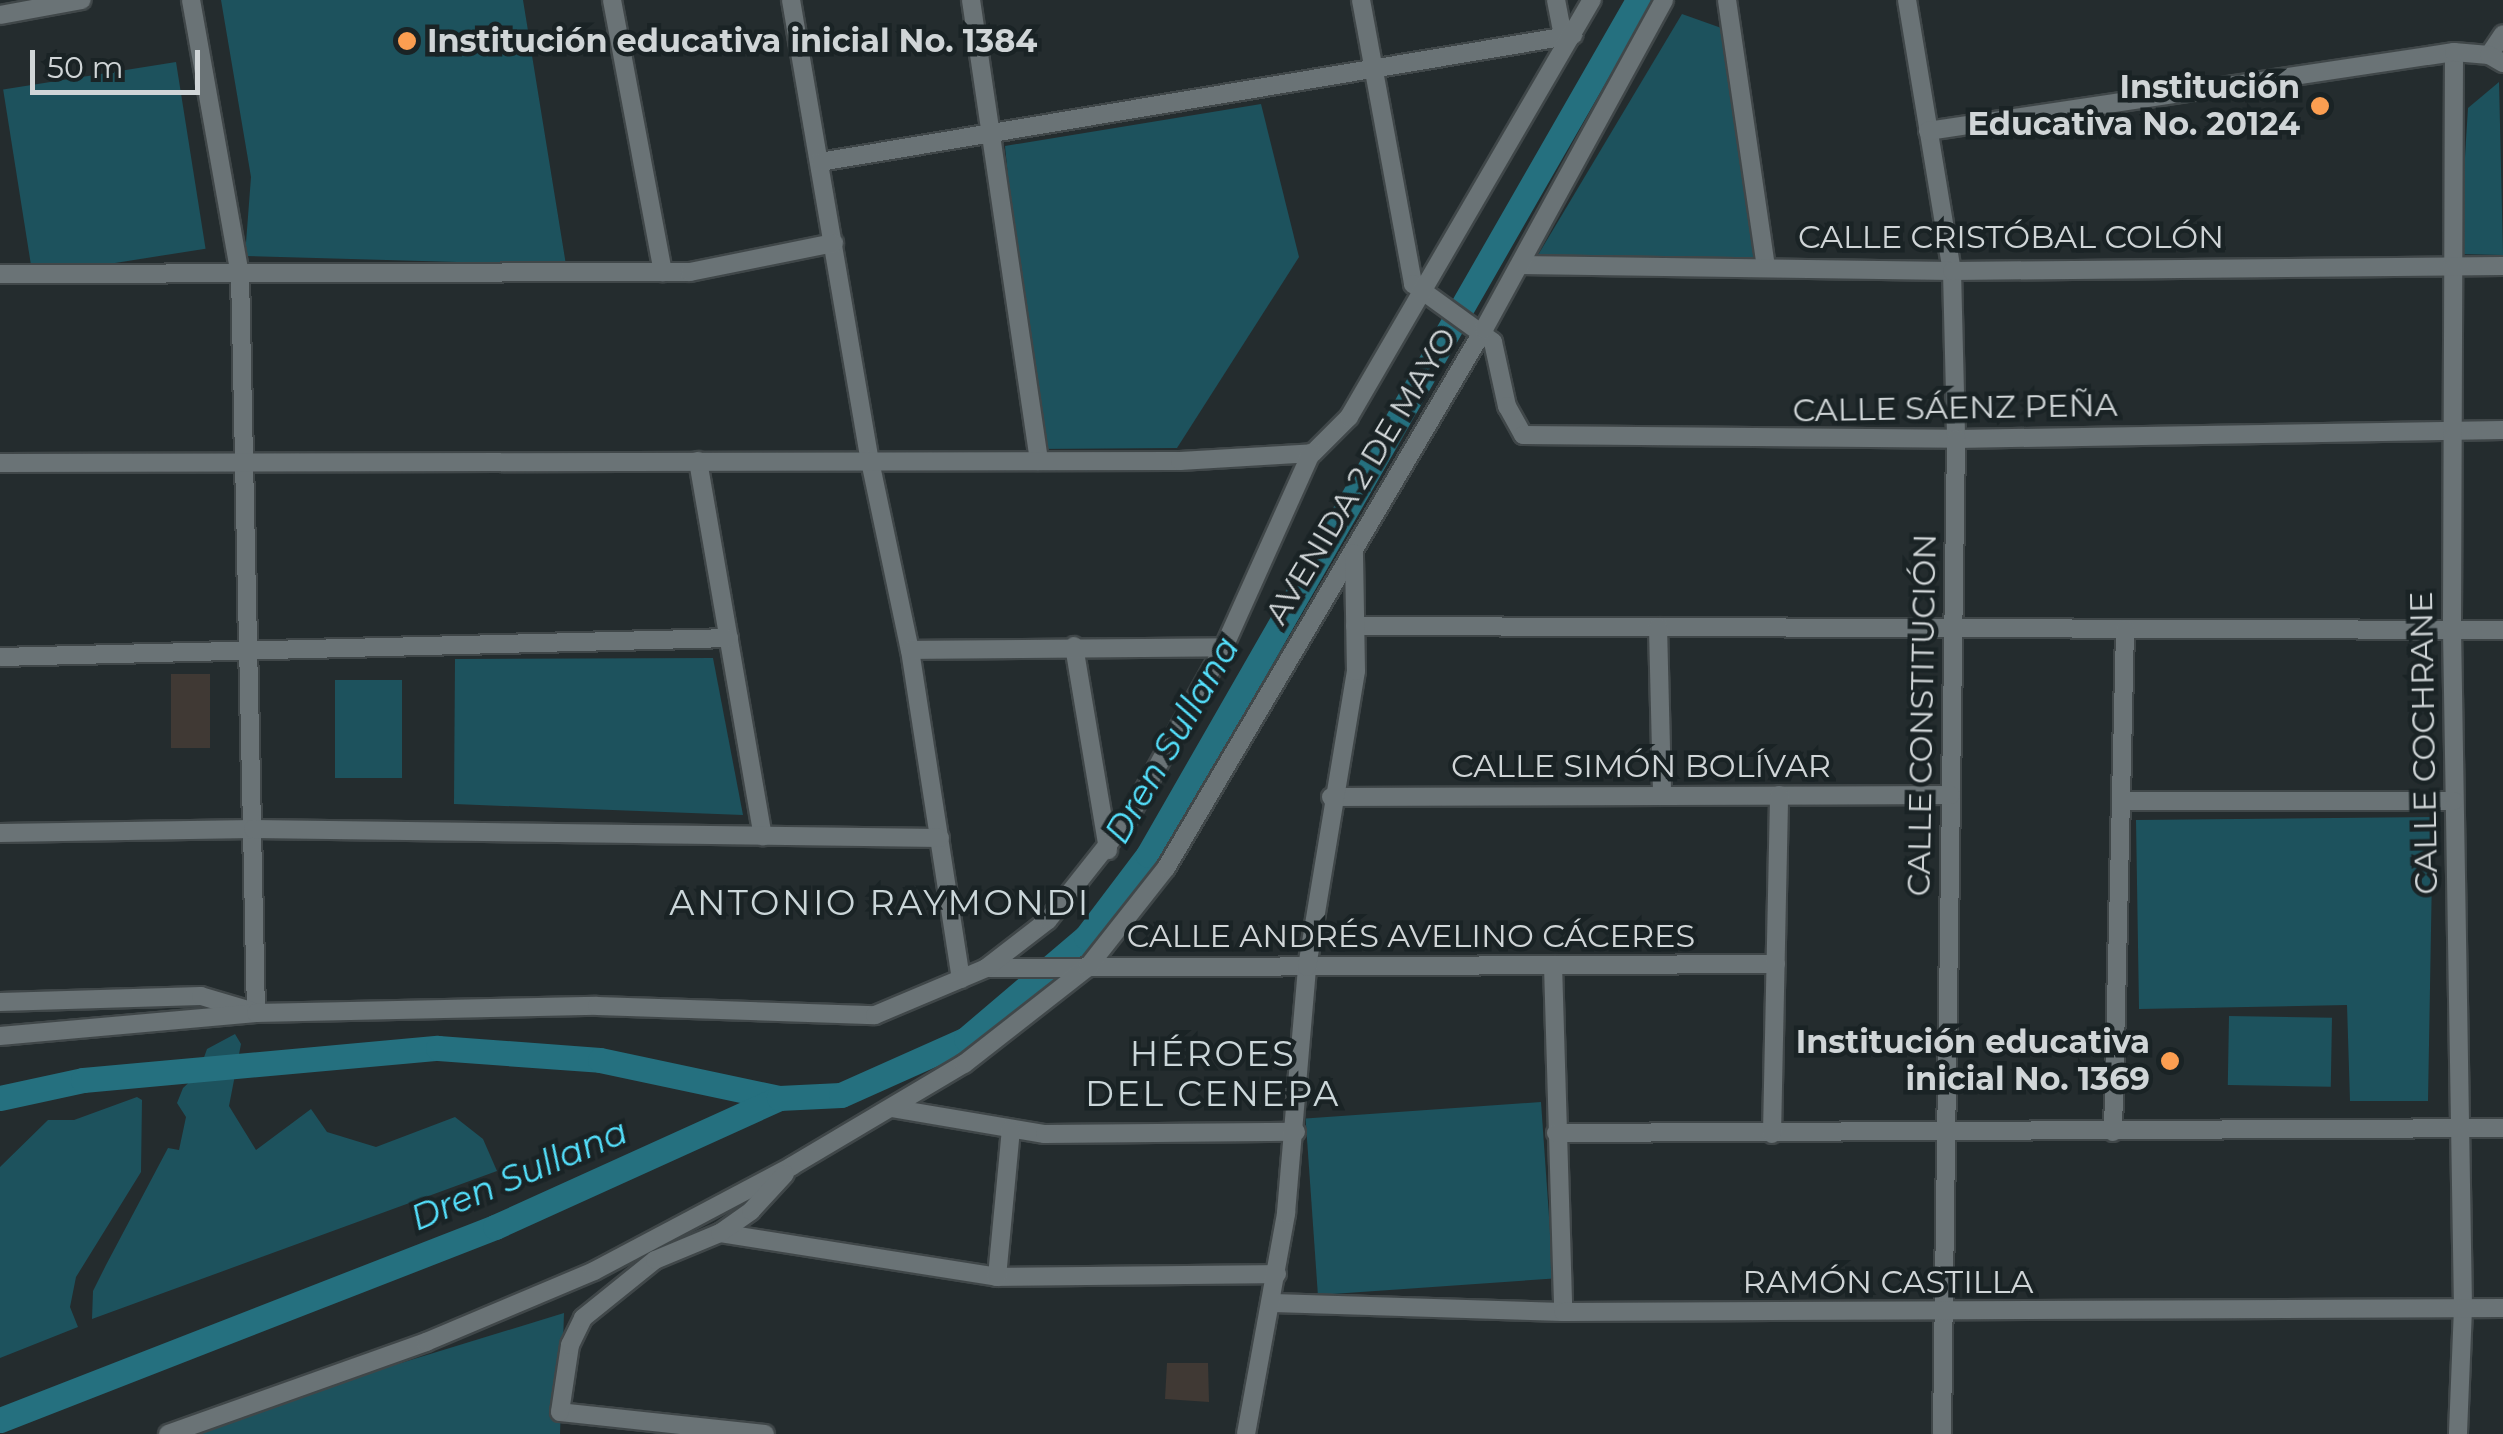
<!DOCTYPE html>
<html>
<head>
<meta charset="utf-8">
<style>
  body { margin:0 }
  #map { position:relative; width:2503px; height:1434px; overflow:hidden; background:#242c2e; font-family:Montserrat,sans-serif }
  div>[style] { position:absolute }
  .green>* { inset:0; background:#1d525d; transform-origin:0 0 }
  .canal>* { height:25px; margin:-12.5px; padding:0 12.5px; transform-origin:12.5px; border-radius:12.5px; background:#25707f }
  .building>* { inset:0; background:#403934; transform-origin:0 0 }
  .roads { filter:drop-shadow(2px 0 #404749) drop-shadow(-2px 0 #404749) drop-shadow(0 2px #404749) drop-shadow(0 -2px #404749) }
  .minor>* { height:18px; margin:-9px; padding:0 9px; transform-origin:9px; border-radius:9px; background:#6a7376 }
  .dots>* { width:28px; height:28px; translate:-50% -50%; box-sizing:border-box; border:5px solid #1a2325; border-radius:50% }
  span { translate:-50% -50%; white-space:nowrap; text-align:center; line-height:1.15; -webkit-text-stroke:9px #1a2325; paint-order:stroke }
  .poi-label { font-size:32px; color:#d0d5d7; font-weight:700 }
  .left { translate:0 -50%; text-align:left }
  .right { translate:-100% -50%; text-align:right }
  .street-label { font-size:32px; color:#d0d5d7 }
  .water-label { font-size:35px; color:#54e0fc; font-style:italic }
  .neighbourhood-label { font-size:35px; color:#cbd6d9; letter-spacing:2.5px }
  .scale { position:absolute; left:30px; top:50px; width:170px; height:45px; box-sizing:border-box; border:5px solid #d0d5d7; border-top:0; padding-left:12px; font-size:30px; line-height:35px; white-space:nowrap; color:#d0d5d7; -webkit-text-stroke:8px #1a2325; paint-order:stroke }
</style>
</head>
<body>
<div id="map">
  <div class="green">
    <i style="clip-path:polygon(221px 0,523px 0,566px 265px,245px 256px,251px 177px)"></i>
    <i style="clip-path:polygon(1682px 14px,1727px 30px,1756px 258px,1535px 260px)"></i>
    <i style="left:176px;top:62px;width:189px;height:175px;rotate:81deg"></i>
    <i style="clip-path:polygon(2499px 82px,2503px 255px,2459px 254px,2468px 108px)"></i>
    <i style="clip-path:polygon(1261px 104px,1299px 257px,1177px 448px,1035px 449px,1005px 146px)"></i>
    <i style="clip-path:polygon(713px 658px,743px 815px,454px 804px,455px 659px)"></i>
    <i style="left:402px;top:680px;width:98px;height:67px;rotate:90deg"></i>
    <i style="clip-path:polygon(2433px 817px,2428px 1101px,2350px 1101px,2347px 1005px,2139px 1009px,2136px 820px)"></i>
    <i style="left:2229px;top:1016px;width:103px;height:69px;rotate:1deg"></i>
    <i style="clip-path:polygon(235px 1034px,241px 1044px,229px 1106px,256px 1150px,311px 1109px,327px 1132px,376px 1147px,455px 1117px,483px 1139px,497px 1171px,92px 1319px,93px 1291px,106px 1265px,168px 1148px,179px 1150px,186px 1117px,177px 1103px,183px 1088px,198px 1074px,207px 1049px)"></i>
    <i style="clip-path:polygon(137px 1097px,142px 1100px,141px 1172px,76px 1277px,70px 1307px,78px 1327px,0 1358px,0 1167px,48px 1120px,74px 1120px)"></i>
    <i style="left:1541px;top:1102px;width:177px;height:236px;rotate:86deg"></i>
    <i style="clip-path:polygon(564px 1313px,560px 1434px,182px 1434px,264px 1405px)"></i>
  </div>
  <div class="canal">
    <i style="left:0;top:1098px;width:85px;rotate:-12.2deg"></i>
    <i style="left:83px;top:1080px;width:356px;rotate:-5.2deg"></i>
    <i style="left:438px;top:1048px;width:162px;rotate:4.2deg"></i>
    <i style="left:600px;top:1060px;width:183px;rotate:12deg"></i>
    <i style="left:0;top:1420px;width:531px;rotate:-21.3deg"></i>
    <i style="left:495px;top:1227px;width:312px;rotate:-24.4deg"></i>
    <i style="left:779px;top:1098px;width:62px;rotate:-2.8deg"></i>
    <i style="left:841px;top:1095px;width:137px;rotate:-24.1deg"></i>
    <i style="left:966px;top:1039px;width:157px;rotate:-40.4deg"></i>
    <i style="left:1086px;top:937px;width:103px;rotate:-52.9deg"></i>
    <i style="left:1148px;top:855px;width:985px;rotate:-60.18deg"></i>
  </div>
  <div class="building">
    <i style="left:171px;top:674px;width:39px;height:74px"></i>
    <i style="clip-path:polygon(1167px 1363px,1208px 1363px,1209px 1402px,1165px 1399px)"></i>
  </div>
  <div class="roads">
    <div class="minor">
      <i style="left:191px;top:0;width:278px;rotate:79.9deg"></i>
      <i style="left:240px;top:274px;width:739px;rotate:88.76deg"></i>
      <i style="left:612px;top:0;width:277px;rotate:79.4deg"></i>
      <i style="left:791px;top:0;width:468px;rotate:80.3deg"></i>
      <i style="left:870px;top:461px;width:193px;rotate:78.1deg"></i>
      <i style="left:910px;top:650px;width:333px;rotate:81.2deg"></i>
      <i style="left:971px;top:0;width:466px;rotate:81.6deg"></i>
      <i style="left:1361px;top:0;width:289px;rotate:79.6deg"></i>
      <i style="left:1413px;top:284px;width:99px;rotate:35.9deg"></i>
      <i style="left:1493px;top:342px;width:66px;rotate:77.7deg"></i>
      <i style="left:1507px;top:406px;width:33px;rotate:61deg"></i>
      <i style="left:1523px;top:435px;width:433px;rotate:0.5deg"></i>
      <i style="left:1956px;top:439px;width:547px;rotate:-0.94deg"></i>
      <i style="left:1556px;top:0;width:37px;rotate:79deg"></i>
      <i style="left:1727px;top:0;width:270px;rotate:81.7deg"></i>
      <i style="left:1907px;top:0;width:275px;rotate:80.6deg"></i>
      <i style="left:1952px;top:271px;width:168px;rotate:88.6deg"></i>
      <i style="left:1956px;top:439px;width:995px;rotate:90.81deg"></i>
      <i style="left:0;top:15px;width:83px;rotate:-10.4deg"></i>
      <i style="left:2454px;top:52px;width:578px;rotate:90.2deg"></i>
      <i style="left:2452px;top:630px;width:678px;rotate:89.07deg"></i>
      <i style="left:2463px;top:1308px;width:126px;rotate:92.3deg"></i>
      <i style="left:2489px;top:55px;width:25px;rotate:-56deg"></i>
      <i style="left:1928px;top:131px;width:532px;rotate:-8.54deg"></i>
      <i style="left:2454px;top:52px;width:35px;rotate:5deg"></i>
      <i style="left:2489px;top:55px;width:16px;rotate:30deg"></i>
      <i style="left:820px;top:162px;width:764px;rotate:-9.57deg"></i>
      <i style="left:1520px;top:265px;width:432px;rotate:0.8deg"></i>
      <i style="left:1952px;top:271px;width:551px;rotate:-0.52deg"></i>
      <i style="left:0;top:274px;width:690px;rotate:-0.17deg"></i>
      <i style="left:690px;top:272px;width:147px;rotate:-11.4deg"></i>
      <i style="left:698px;top:461px;width:381px;rotate:80.2deg"></i>
      <i style="left:0;top:463px;width:1180px;rotate:-0.1deg"></i>
      <i style="left:1180px;top:461px;width:133px;rotate:-3.4deg"></i>
      <i style="left:1313px;top:453px;width:51px;rotate:-45deg"></i>
      <i style="left:1349px;top:417px;width:483px;rotate:-59.8deg"></i>
      <i style="left:1355px;top:626px;width:1148px;rotate:0.2deg"></i>
      <i style="left:1658px;top:627px;width:169px;rotate:88.6deg"></i>
      <i style="left:1074px;top:646px;width:207px;rotate:80.5deg"></i>
      <i style="left:910px;top:650px;width:314px;rotate:-0.5deg"></i>
      <i style="left:0;top:657px;width:729px;rotate:-1.49deg"></i>
      <i style="left:1331px;top:797px;width:620px;rotate:-0.18deg"></i>
      <i style="left:2124px;top:801px;width:330px"></i>
      <i style="left:0;top:833px;width:253px;rotate:-0.9deg"></i>
      <i style="left:253px;top:829px;width:687px;rotate:0.75deg"></i>
      <i style="left:1553px;top:965px;width:347px;rotate:88.3deg"></i>
      <i style="left:986px;top:968px;width:790px;rotate:-0.29deg"></i>
      <i style="left:0;top:1002px;width:201px;rotate:-1.7deg"></i>
      <i style="left:201px;top:996px;width:52px;rotate:16.7deg"></i>
      <i style="left:0;top:1036px;width:257px;rotate:-5.1deg"></i>
      <i style="left:256px;top:1013px;width:341px;rotate:-1.2deg"></i>
      <i style="left:597px;top:1006px;width:278px;rotate:1.9deg"></i>
      <i style="left:875px;top:1015px;width:121px;rotate:-22.9deg"></i>
      <i style="left:986px;top:968px;width:78px;rotate:-37.7deg"></i>
      <i style="left:1048px;top:920px;width:129px;rotate:-51.6deg"></i>
      <i style="left:1128px;top:819px;width:197px;rotate:-60.8deg"></i>
      <i style="left:1224px;top:647px;width:213px;rotate:-65.8deg"></i>
      <i style="left:891px;top:1108px;width:156px;rotate:9.6deg"></i>
      <i style="left:1045px;top:1134px;width:251px;rotate:-0.5deg"></i>
      <i style="left:2113px;top:1132px;width:503px;rotate:-88.63deg"></i>
      <i style="left:1556px;top:1133px;width:947px;rotate:-0.3deg"></i>
      <i style="left:1772px;top:1134px;width:339px;rotate:-88.8deg"></i>
      <i style="left:720px;top:1233px;width:280px;rotate:9deg"></i>
      <i style="left:997px;top:1277px;width:280px;rotate:-0.6deg"></i>
      <i style="left:997px;top:1277px;width:148px;rotate:-84.6deg"></i>
      <i style="left:1273px;top:1303px;width:290px;rotate:1.8deg"></i>
      <i style="left:1563px;top:1312px;width:940px;rotate:-0.24deg"></i>
      <i style="left:168px;top:1434px;width:274px;rotate:-19.6deg"></i>
      <i style="left:426px;top:1342px;width:182px;rotate:-22.9deg"></i>
      <i style="left:594px;top:1271px;width:224px;rotate:-27.9deg"></i>
      <i style="left:792px;top:1166px;width:200px;rotate:-30.7deg"></i>
      <i style="left:964px;top:1064px;width:156px;rotate:-38deg"></i>
      <i style="left:1087px;top:968px;width:127px;rotate:-51.7deg"></i>
      <i style="left:1166px;top:868px;width:626px;rotate:-59.46deg"></i>
      <i style="left:1484px;top:329px;width:375px;rotate:-61.3deg"></i>
      <i style="left:765px;top:1434px;width:206px;rotate:-173.9deg"></i>
      <i style="left:560px;top:1412px;width:68px;rotate:-81.5deg"></i>
      <i style="left:570px;top:1345px;width:30px;rotate:-64deg"></i>
      <i style="left:583px;top:1318px;width:92px;rotate:-38.9deg"></i>
      <i style="left:655px;top:1260px;width:70px;rotate:-22.6deg"></i>
      <i style="left:720px;top:1233px;width:38px;rotate:-35deg"></i>
      <i style="left:751px;top:1211px;width:50px;rotate:-47.4deg"></i>
      <i style="left:1246px;top:1434px;width:225px;rotate:-79.7deg"></i>
      <i style="left:1286px;top:1213px;width:247px;rotate:-85.1deg"></i>
      <i style="left:1307px;top:967px;width:300px;rotate:-80.6deg"></i>
      <i style="left:1356px;top:671px;width:118px;rotate:-91deg"></i>
    </div>
  </div>
  <div class="dots">
    <i style="left:407px;top:41px;background:#fb9e51"></i>
    <i style="left:2320px;top:106px;background:#fb9e51"></i>
    <i style="left:2170px;top:1061px;background:#fb9e51"></i>
  </div>
  <div class="poi-label">
    <span class="left" style="left:427px;top:41px">Institución educativa inicial No. 1384</span>
    <span class="right" style="left:2300px;top:106px">Institución<br>Educativa No. 20124</span>
    <span class="right" style="left:2150px;top:1061px">Institución educativa<br>inicial No. 1369</span>
  </div>
  <div class="street-label">
    <span style="left:2011px;top:237px">CALLE CRISTÓBAL COLÓN</span>
    <span style="left:1955px;top:408px;rotate:-1deg">CALLE SÁENZ PEÑA</span>
    <span style="left:1361px;top:476px;rotate:-59deg">AVENIDA 2 DE MAYO</span>
    <span style="left:1922px;top:715px;rotate:-89deg">CALLE CONSTITUCIÓN</span>
    <span style="left:2424px;top:743px;rotate:-91deg">CALLE COCHRANE</span>
    <span style="left:1641px;top:766px">CALLE SIMÓN BOLÍVAR</span>
    <span style="left:1411px;top:936px">CALLE ANDRÉS AVELINO CÁCERES</span>
    <span style="left:1888px;top:1282px">RAMÓN CASTILLA</span>
  </div>
  <div class="water-label">
    <span style="left:1172px;top:740px;rotate:-60deg">Dren Sullana</span>
    <span style="left:519px;top:1175px;rotate:-23deg">Dren Sullana</span>
  </div>
  <div class="neighbourhood-label">
    <span style="left:880px;top:903px">ANTONIO RAYMONDI</span>
    <span style="left:1213px;top:1074px">HÉROES<br>DEL CENEPA</span>
  </div>
  <div class="scale">50 m</div>
</div>
</body>
</html>
